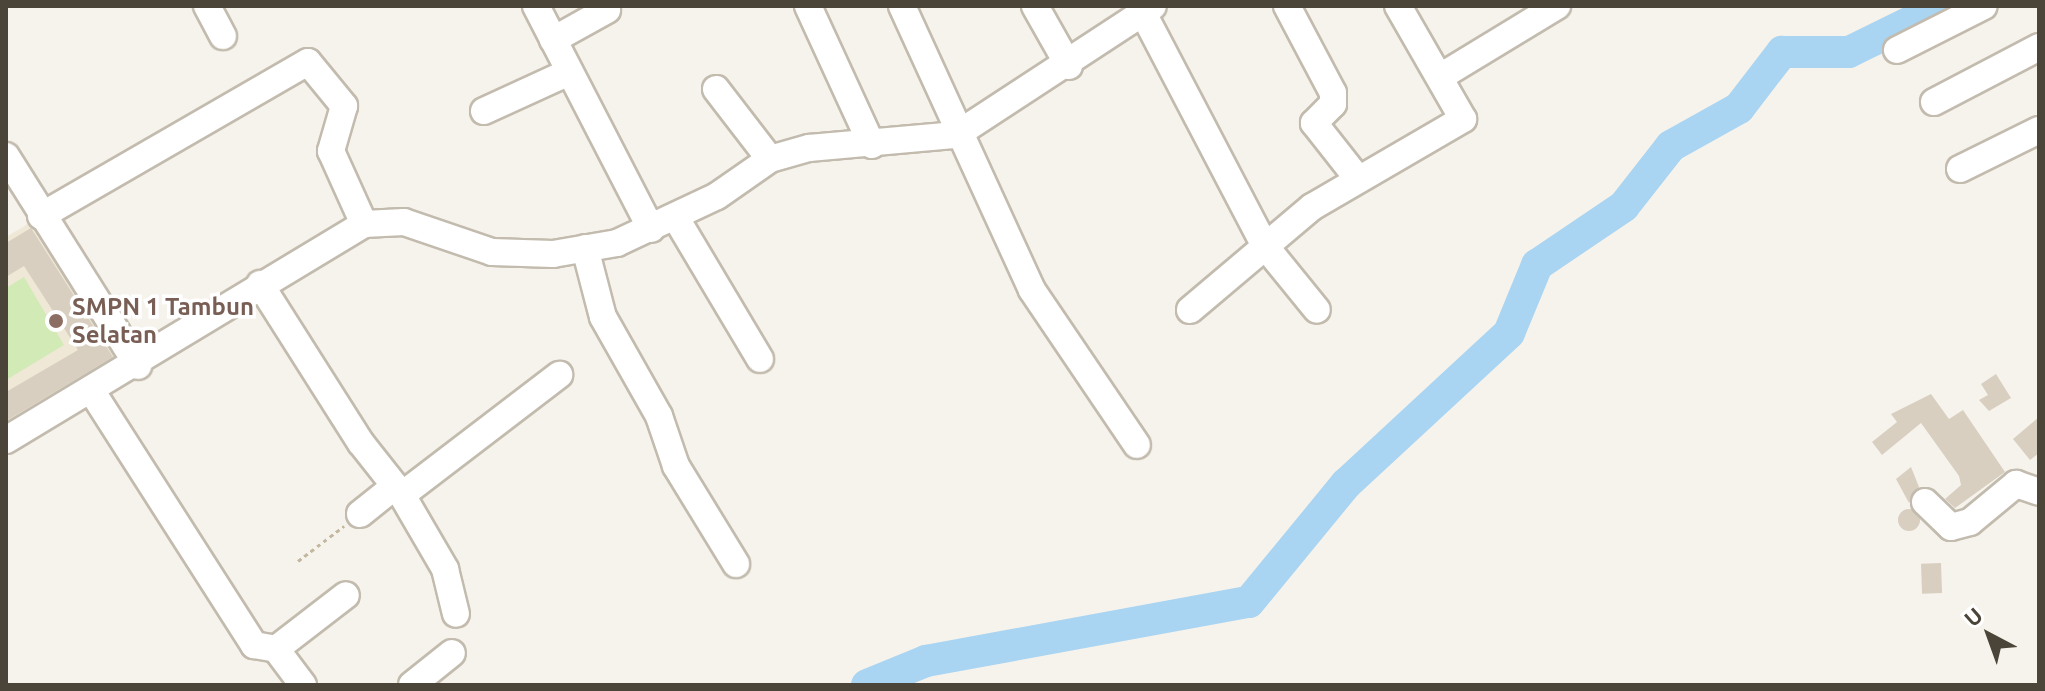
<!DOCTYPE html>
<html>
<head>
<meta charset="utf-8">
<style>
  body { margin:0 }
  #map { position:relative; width:2045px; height:691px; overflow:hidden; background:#f6f3ec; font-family:Ubuntu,sans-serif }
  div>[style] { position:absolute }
  .education>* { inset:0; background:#efe8d6 }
  .green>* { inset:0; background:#d2eab5 }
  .river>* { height:32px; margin:-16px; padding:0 16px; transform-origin:16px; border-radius:16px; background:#a9d4f2 }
  .building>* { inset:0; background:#d8cfc1; transform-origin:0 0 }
  .round { border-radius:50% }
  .path>* { height:3px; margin-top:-1.5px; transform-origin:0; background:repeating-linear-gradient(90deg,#c4b79f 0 4px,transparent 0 8px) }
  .roads { filter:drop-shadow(2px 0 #c2bbae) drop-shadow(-2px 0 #c2bbae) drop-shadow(0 2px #c2bbae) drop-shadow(0 -2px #c2bbae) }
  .minor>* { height:26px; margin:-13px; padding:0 13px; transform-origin:13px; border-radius:13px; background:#fff }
  .dots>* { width:22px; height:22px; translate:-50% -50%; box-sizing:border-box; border:4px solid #fff; border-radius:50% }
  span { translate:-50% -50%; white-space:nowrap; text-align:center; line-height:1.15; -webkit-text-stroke:7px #fff; paint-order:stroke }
  .education-label { font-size:24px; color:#785e54; font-weight:700 }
  .left { translate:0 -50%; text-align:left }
  .frame { position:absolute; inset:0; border:8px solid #4b4439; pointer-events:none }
  .north { position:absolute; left:1949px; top:595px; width:80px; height:80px; -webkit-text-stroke:6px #fff; paint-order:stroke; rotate:319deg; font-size:22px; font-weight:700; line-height:32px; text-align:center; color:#4b4439 }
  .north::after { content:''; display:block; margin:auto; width:28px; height:36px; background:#4b4439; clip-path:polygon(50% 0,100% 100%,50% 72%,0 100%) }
</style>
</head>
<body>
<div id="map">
  <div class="education">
    <i style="clip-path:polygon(38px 218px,130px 360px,6px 434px,6px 237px)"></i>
  </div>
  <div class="green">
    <i style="clip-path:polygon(24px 277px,64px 345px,6px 380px,6px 288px)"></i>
  </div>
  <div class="river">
    <i style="left:867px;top:685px;width:64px;rotate:-22.1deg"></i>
    <i style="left:926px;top:661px;width:328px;rotate:-10.4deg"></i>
    <i style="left:1249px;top:602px;width:153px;rotate:-50.6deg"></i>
    <i style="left:1346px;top:484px;width:222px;rotate:-42.8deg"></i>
    <i style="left:1509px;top:333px;width:74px;rotate:-67.6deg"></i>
    <i style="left:1537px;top:265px;width:105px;rotate:-34.1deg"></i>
    <i style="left:1624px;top:206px;width:76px;rotate:-51.9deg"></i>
    <i style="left:1671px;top:146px;width:78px;rotate:-29.2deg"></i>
    <i style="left:1739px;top:108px;width:71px;rotate:-52.5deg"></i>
    <i style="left:1782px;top:52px;width:67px"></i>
    <i style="left:1849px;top:52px;width:105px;rotate:-26.1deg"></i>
  </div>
  <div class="building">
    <i style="clip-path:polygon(31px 228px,113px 357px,6px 421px,6px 392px,78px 350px,24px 266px,6px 277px,6px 243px)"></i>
    <i style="clip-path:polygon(1996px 374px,2011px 398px,1989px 411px,1979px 400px,1988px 395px,1981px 384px)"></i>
    <i style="clip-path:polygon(1931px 394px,1949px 419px,1963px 410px,2005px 472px,1955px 508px,1945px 499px,1961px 485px,1959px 476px,1921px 423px,1882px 455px,1872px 442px,1897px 422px,1891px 414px)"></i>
    <i style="clip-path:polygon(2039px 417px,2039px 453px,2030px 460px,2013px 439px)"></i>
    <i style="clip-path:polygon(1911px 467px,1919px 487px,1909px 503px,1896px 479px)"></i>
    <i class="round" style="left:1898px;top:509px;width:22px;height:22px"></i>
    <i style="left:1941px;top:563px;width:30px;height:20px;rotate:88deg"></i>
  </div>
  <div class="path">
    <i style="left:298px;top:561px;width:58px;rotate:-37.3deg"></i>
  </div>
  <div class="roads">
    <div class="minor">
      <i style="left:207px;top:6px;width:34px;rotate:62deg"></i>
      <i style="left:536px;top:6px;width:251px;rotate:62.7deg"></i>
      <i style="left:808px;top:6px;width:153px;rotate:65.3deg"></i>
      <i style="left:902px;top:6px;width:312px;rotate:65.4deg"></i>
      <i style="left:1032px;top:290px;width:187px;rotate:55.9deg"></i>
      <i style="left:1035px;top:6px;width:69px;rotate:60.5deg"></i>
      <i style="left:1287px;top:6px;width:98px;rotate:62.1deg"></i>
      <i style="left:1333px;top:93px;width:11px;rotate:90deg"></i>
      <i style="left:1333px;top:104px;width:27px;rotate:135deg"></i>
      <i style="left:1314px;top:123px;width:71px;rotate:51.8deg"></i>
      <i style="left:1142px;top:11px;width:265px;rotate:62.4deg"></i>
      <i style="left:1265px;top:246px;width:82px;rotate:50.9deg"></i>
      <i style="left:553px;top:40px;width:62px;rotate:-29.1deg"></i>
      <i style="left:1897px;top:50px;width:97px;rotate:-26.8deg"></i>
      <i style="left:1440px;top:77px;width:137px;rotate:-31.3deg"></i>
      <i style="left:716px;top:89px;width:88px;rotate:52.4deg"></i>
      <i style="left:1934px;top:102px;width:119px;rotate:-27.6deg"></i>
      <i style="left:484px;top:111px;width:94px;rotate:-24.6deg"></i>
      <i style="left:6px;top:156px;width:248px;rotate:57.8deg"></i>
      <i style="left:1960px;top:169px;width:88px;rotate:-26.3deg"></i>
      <i style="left:41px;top:216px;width:308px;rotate:-30deg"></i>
      <i style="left:308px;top:62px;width:57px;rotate:50.7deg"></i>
      <i style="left:344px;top:106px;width:47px;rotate:106.1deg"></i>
      <i style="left:331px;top:151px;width:80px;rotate:65.7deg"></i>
      <i style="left:676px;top:218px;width:164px;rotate:59.2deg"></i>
      <i style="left:585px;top:248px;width:71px;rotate:75.4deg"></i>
      <i style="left:603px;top:317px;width:114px;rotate:60.5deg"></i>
      <i style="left:659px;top:416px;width:53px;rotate:71.2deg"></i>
      <i style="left:676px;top:466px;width:115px;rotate:58.5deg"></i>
      <i style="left:260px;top:284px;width:188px;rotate:57.6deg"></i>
      <i style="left:361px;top:443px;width:66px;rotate:51.7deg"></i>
      <i style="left:402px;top:495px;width:86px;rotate:59.8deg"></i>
      <i style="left:445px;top:569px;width:46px;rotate:76.3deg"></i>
      <i style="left:1190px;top:310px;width:160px;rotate:-40.2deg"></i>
      <i style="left:1312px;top:207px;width:175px;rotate:-30.2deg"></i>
      <i style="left:1463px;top:119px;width:130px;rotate:-119.9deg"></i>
      <i style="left:91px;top:390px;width:303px;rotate:57.4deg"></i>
      <i style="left:254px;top:645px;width:22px;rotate:10deg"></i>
      <i style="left:276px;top:649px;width:88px;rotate:-37.6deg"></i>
      <i style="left:6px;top:440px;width:418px;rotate:-31.1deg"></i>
      <i style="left:364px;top:224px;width:40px;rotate:-2.9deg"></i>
      <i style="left:404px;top:222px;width:93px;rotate:18.8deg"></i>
      <i style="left:492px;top:252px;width:61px;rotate:1.9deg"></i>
      <i style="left:553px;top:254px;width:65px;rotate:-9.8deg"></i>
      <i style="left:617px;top:243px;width:110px;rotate:-25.2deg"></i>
      <i style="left:717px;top:196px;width:65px;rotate:-34.9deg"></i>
      <i style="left:770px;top:159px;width:41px;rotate:-15.8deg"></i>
      <i style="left:809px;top:148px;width:148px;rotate:-5.1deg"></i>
      <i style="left:956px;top:135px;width:235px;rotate:-33.2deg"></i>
      <i style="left:402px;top:495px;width:198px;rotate:-37.4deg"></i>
      <i style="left:1925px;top:502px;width:36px;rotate:44deg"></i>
      <i style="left:1951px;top:527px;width:20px;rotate:-15deg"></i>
      <i style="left:1970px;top:522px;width:60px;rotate:-39.6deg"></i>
      <i style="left:2016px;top:484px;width:24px;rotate:19deg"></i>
      <i style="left:360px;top:514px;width:45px;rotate:-38.7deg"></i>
      <i style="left:276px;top:649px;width:45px;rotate:53.1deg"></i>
      <i style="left:412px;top:685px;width:51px;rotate:-38.7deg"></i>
    </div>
  </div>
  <div class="dots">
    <i style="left:56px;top:321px;background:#8d6e63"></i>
  </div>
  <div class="education-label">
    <span class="left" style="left:72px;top:321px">SMPN 1 Tambun<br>Selatan</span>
  </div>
  <div class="frame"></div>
  <div class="north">U</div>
</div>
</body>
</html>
